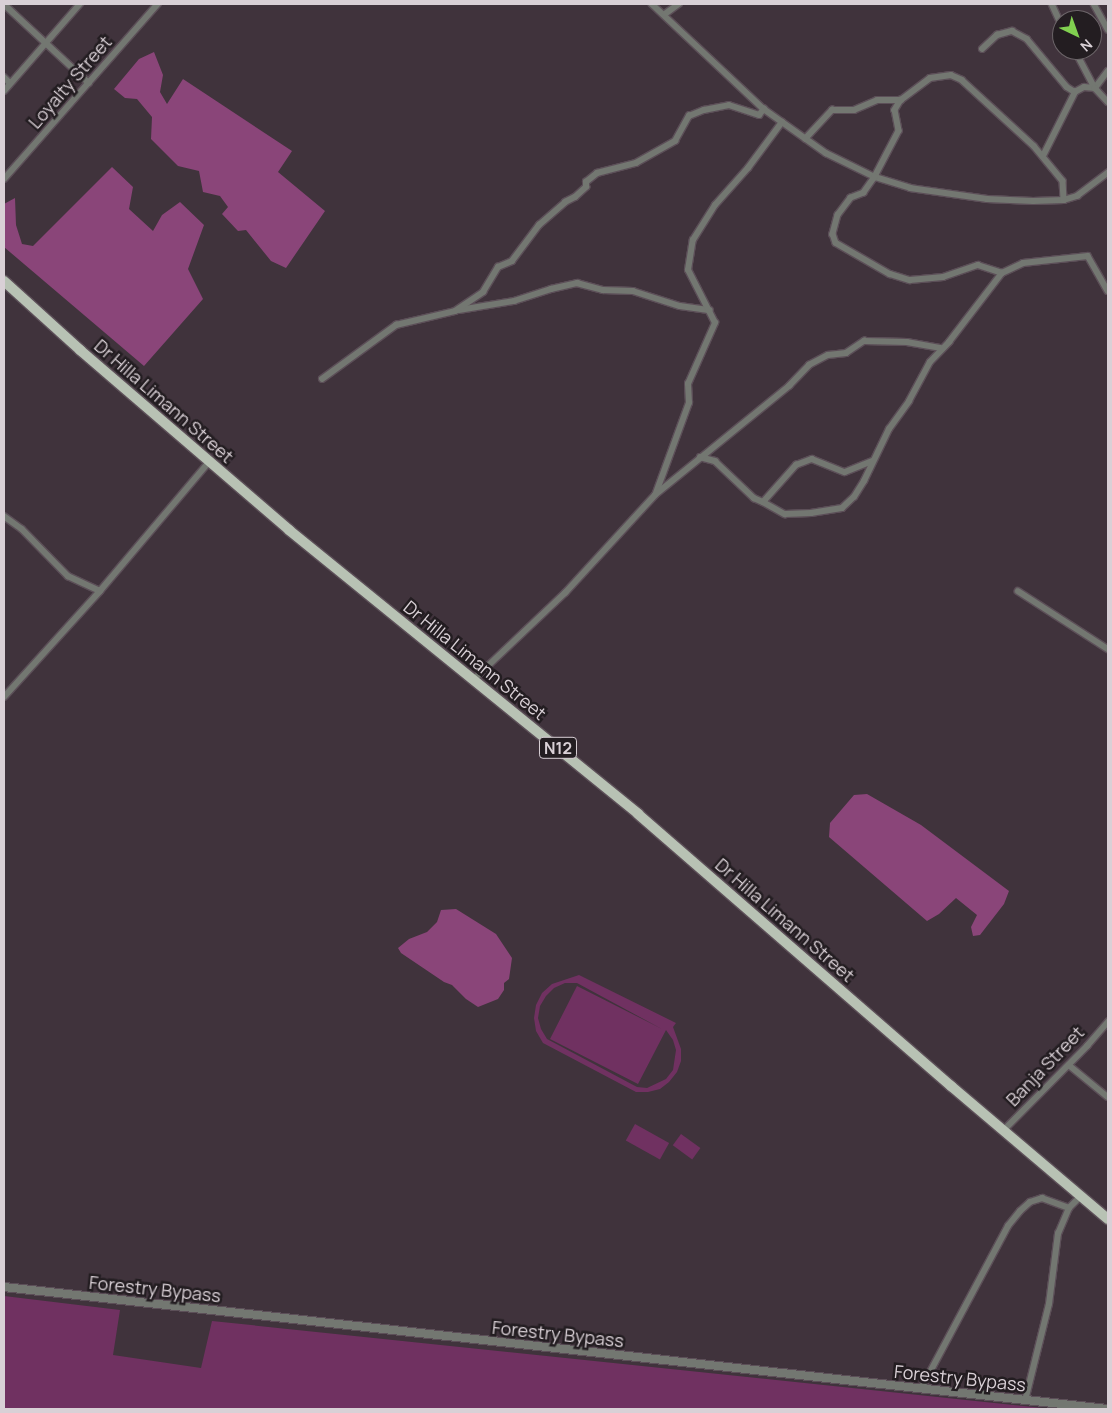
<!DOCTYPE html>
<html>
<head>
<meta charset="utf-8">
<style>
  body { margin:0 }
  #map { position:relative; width:1112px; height:1413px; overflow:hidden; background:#40333c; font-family:Manrope,sans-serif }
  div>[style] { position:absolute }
  .green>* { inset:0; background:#703161; transform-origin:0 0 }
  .forest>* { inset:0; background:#8a4579 }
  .roads { filter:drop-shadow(1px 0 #5c4f58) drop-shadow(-1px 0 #5c4f58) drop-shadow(0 1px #5c4f58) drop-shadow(0 -1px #5c4f58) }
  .minor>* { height:5.5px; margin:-2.75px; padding:0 2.75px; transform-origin:2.75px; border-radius:2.75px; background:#737771 }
  .tertiary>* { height:8px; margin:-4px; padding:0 4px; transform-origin:4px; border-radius:4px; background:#737771 }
  .trunk>* { height:10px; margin:-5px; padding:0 5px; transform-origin:5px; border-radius:5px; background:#b8c2b4 }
  span { translate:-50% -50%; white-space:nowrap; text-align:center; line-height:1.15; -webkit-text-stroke:5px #231d21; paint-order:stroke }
  .shield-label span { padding:1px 4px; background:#231d21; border:1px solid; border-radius:4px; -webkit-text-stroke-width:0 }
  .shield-label { font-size:16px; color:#d9d0d6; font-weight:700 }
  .street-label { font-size:18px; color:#d9d0d6 }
  .frame { position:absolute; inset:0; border:5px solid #d9d0d6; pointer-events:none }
  .north { position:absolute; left:1052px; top:10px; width:50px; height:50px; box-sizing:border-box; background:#231d21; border:1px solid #6c6569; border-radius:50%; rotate:138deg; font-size:14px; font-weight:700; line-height:20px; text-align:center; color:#d9d0d6 }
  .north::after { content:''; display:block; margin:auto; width:18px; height:22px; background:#81d050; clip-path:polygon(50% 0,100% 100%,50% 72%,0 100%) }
</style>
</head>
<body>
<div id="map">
  <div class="green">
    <i style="clip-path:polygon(evenodd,579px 975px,676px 1023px,673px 1027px,681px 1049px,681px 1061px,677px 1072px,669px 1082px,660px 1089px,648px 1092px,636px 1092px,543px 1043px,536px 1031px,534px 1018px,536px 1005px,542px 993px,552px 984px,579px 975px,565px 983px,577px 983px,662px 1029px,577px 986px,550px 1039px,638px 1084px,666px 1030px,673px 1040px,676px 1050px,673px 1070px,666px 1079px,647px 1088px,637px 1087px,547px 1039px,541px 1029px,538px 1018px,540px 1006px,546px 996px,554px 988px,565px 983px)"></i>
    <i style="left:635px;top:1124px;width:39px;height:19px;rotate:29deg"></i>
    <i style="left:681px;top:1134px;width:24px;height:14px;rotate:36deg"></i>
    <i style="clip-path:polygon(4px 1296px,120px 1310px,113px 1355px,201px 1368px,212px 1321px,1052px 1409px,4px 1409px)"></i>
  </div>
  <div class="forest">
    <i style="clip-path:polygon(154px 52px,163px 75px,160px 92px,167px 104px,183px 79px,292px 151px,278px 172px,325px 211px,286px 268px,271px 261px,246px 230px,238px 231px,222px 214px,228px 207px,220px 196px,203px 192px,199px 171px,178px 166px,151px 139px,152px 117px,137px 99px,125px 98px,114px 89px,139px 59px)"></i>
    <i style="clip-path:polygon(112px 167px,133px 187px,129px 209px,153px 231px,162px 215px,180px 202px,204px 225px,188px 269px,203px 299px,144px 366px,4px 247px,4px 204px,15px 198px,16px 225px,22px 244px,33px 246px)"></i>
    <i style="clip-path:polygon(867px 794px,921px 825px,1009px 891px,1004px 904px,980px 935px,973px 936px,971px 927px,977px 915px,956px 898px,939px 914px,927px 921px,829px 837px,830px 823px,854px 795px)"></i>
    <i style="clip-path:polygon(456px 909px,496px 934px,512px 958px,509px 979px,504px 983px,504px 990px,498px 999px,478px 1007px,466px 999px,452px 985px,444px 982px,401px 953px,398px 948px,409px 939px,427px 932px,437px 922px,441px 910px)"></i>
  </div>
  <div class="roads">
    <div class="minor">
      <i style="left:4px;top:4px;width:116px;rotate:42.9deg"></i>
      <i style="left:652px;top:4px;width:154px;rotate:43.2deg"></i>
      <i style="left:764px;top:109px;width:76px;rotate:35.4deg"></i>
      <i style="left:826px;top:153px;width:55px;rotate:26.1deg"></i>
      <i style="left:875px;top:177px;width:37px;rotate:17deg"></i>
      <i style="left:910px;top:188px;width:78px;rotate:8.1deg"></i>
      <i style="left:987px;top:199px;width:46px;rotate:2.5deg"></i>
      <i style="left:1033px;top:201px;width:31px;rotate:-2deg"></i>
      <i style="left:1064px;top:200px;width:14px;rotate:-17deg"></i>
      <i style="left:1077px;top:196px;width:39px;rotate:-37deg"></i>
      <i style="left:1052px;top:4px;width:23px;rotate:65deg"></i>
      <i style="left:1094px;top:4px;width:29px;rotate:61deg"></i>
      <i style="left:665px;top:14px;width:17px;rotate:-36deg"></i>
      <i style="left:982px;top:49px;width:21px;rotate:-43deg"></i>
      <i style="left:997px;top:35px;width:16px;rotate:-15deg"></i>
      <i style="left:1012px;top:31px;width:17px;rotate:28deg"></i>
      <i style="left:1027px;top:39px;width:62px;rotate:50.2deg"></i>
      <i style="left:1067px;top:87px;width:9px;rotate:32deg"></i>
      <i style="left:1075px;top:92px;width:10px;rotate:-29deg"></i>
      <i style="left:1084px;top:87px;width:11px;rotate:5deg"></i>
      <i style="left:1095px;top:88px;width:21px;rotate:-53deg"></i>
      <i style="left:1075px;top:50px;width:43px;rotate:62.2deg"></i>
      <i style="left:1095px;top:88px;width:19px;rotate:47deg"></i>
      <i style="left:4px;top:77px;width:8px;rotate:45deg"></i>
      <i style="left:4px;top:91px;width:116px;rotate:-48.9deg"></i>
      <i style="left:901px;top:100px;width:12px;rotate:121deg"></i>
      <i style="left:895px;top:110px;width:21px;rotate:79deg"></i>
      <i style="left:899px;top:131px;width:52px;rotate:117.6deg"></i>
      <i style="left:875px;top:177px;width:19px;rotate:125deg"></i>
      <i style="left:864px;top:193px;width:14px;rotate:159deg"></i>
      <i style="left:851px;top:198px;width:21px;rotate:127deg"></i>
      <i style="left:838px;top:215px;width:20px;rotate:105deg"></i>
      <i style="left:833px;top:234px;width:9px;rotate:72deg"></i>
      <i style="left:836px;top:243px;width:62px;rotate:29.9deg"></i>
      <i style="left:890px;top:274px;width:21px;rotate:17deg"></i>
      <i style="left:910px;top:280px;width:33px;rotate:-5deg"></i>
      <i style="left:943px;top:277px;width:37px;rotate:-19deg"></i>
      <i style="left:978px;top:265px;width:25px;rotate:18deg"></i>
      <i style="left:1002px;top:273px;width:23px;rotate:-25deg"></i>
      <i style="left:1023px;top:263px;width:65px;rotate:-6.1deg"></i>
      <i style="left:1088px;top:256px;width:40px;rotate:60.3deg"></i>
      <i style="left:805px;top:139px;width:40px;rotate:-47deg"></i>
      <i style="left:832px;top:110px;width:22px"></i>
      <i style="left:854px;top:110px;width:25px;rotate:-23deg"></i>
      <i style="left:877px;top:100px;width:24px"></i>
      <i style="left:901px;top:100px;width:36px;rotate:-37deg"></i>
      <i style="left:930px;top:78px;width:21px;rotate:-8deg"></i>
      <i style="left:951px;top:75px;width:12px;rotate:24deg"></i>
      <i style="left:962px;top:80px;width:98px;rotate:42.5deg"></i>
      <i style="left:1034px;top:146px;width:45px;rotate:50.4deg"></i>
      <i style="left:1063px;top:181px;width:19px;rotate:87deg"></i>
      <i style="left:1043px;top:156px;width:72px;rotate:-63.4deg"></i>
      <i style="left:4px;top:179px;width:233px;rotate:-48.7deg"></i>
      <i style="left:459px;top:310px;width:56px;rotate:-9.3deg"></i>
      <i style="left:514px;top:301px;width:39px;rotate:-18deg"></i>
      <i style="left:551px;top:289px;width:27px;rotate:-13deg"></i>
      <i style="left:577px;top:283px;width:27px;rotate:15deg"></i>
      <i style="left:603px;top:290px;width:30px;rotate:2deg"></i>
      <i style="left:633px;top:291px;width:49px;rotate:17.7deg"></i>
      <i style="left:680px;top:306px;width:30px;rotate:8deg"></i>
      <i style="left:322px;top:379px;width:92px;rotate:-36.1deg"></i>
      <i style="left:396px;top:325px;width:61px;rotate:-13.3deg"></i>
      <i style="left:455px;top:311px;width:34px;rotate:-34deg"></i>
      <i style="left:483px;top:292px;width:29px;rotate:-59deg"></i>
      <i style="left:498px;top:267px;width:15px;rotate:-23deg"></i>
      <i style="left:512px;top:261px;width:45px;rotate:-53.1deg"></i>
      <i style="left:539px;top:225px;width:35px;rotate:-41deg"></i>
      <i style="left:565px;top:202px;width:11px;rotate:-27deg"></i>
      <i style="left:575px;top:197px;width:15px;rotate:-42deg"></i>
      <i style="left:586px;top:187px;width:5px;rotate:-90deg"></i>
      <i style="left:586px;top:182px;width:14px;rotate:-39deg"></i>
      <i style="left:597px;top:173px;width:40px;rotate:-14.4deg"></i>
      <i style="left:636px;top:163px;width:45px;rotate:-29.4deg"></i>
      <i style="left:675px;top:141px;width:29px;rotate:-61deg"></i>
      <i style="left:689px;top:116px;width:16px;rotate:-22deg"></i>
      <i style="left:704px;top:110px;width:25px;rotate:-11deg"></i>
      <i style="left:729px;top:105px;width:32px;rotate:18deg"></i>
      <i style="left:759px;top:115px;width:8px;rotate:-50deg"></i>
      <i style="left:700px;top:457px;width:16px;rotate:15deg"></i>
      <i style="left:715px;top:461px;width:54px;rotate:43.5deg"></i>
      <i style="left:754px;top:498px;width:10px;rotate:24deg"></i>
      <i style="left:763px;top:502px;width:50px;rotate:-48.3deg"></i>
      <i style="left:796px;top:465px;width:17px;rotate:-21deg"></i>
      <i style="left:812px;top:459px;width:35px;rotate:22deg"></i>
      <i style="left:845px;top:472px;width:29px;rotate:-22deg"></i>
      <i style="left:656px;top:493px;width:96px;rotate:-69.9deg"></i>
      <i style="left:689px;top:403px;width:19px;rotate:-93deg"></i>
      <i style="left:688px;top:384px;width:67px;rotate:-66.1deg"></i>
      <i style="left:715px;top:323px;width:59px;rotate:-117deg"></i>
      <i style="left:688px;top:270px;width:30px;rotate:-81deg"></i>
      <i style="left:693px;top:240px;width:41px;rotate:-57.8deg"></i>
      <i style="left:715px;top:205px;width:50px;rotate:-48.3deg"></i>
      <i style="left:748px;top:168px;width:57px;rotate:-53.5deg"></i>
      <i style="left:763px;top:502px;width:25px;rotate:29deg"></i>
      <i style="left:785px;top:514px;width:26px;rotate:-2deg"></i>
      <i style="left:811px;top:513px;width:31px;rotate:-9deg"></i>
      <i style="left:842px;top:508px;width:16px;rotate:-43deg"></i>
      <i style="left:854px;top:497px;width:19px;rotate:-58deg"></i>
      <i style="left:864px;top:481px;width:58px;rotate:-64.3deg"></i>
      <i style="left:889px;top:429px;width:34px;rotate:-54deg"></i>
      <i style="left:909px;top:401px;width:44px;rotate:-61.7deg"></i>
      <i style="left:930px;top:362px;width:28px;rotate:-46deg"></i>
      <i style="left:949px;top:342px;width:87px;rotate:-52.5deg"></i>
      <i style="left:4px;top:516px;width:22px;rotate:36deg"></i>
      <i style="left:22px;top:529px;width:66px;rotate:45.6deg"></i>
      <i style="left:68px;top:576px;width:35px;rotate:25deg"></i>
      <i style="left:1018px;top:591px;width:107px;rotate:32.8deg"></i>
      <i style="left:473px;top:680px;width:127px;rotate:-43.4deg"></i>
      <i style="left:565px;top:593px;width:133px;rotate:-47.4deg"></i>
      <i style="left:655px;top:495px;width:173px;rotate:-39.1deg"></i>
      <i style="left:789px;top:386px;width:29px;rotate:-46deg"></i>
      <i style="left:809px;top:365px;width:21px;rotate:-28deg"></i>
      <i style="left:828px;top:355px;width:18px;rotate:-6deg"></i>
      <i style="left:846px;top:353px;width:22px;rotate:-34deg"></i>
      <i style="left:864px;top:341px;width:43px;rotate:1.3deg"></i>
      <i style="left:907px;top:342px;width:36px;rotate:10deg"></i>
      <i style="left:4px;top:697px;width:143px;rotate:-47.8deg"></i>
      <i style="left:100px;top:591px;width:170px;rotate:-49.8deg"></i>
      <i style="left:1069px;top:1065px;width:50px;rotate:39.4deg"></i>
      <i style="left:1003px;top:1131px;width:120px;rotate:-45.3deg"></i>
      <i style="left:1087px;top:1046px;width:32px;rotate:-49deg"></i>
      <i style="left:921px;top:1389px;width:185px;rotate:-61.9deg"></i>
      <i style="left:1008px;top:1226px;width:19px;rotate:-51deg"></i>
      <i style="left:1020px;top:1211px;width:13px;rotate:-42deg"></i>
      <i style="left:1030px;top:1202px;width:13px;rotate:-18deg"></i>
      <i style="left:1042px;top:1198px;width:29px;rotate:20deg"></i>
      <i style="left:1025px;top:1401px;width:100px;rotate:-76.1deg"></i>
      <i style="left:1049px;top:1304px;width:71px;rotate:-82.7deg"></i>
      <i style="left:1058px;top:1234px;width:28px;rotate:-67deg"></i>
      <i style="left:1069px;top:1208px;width:17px;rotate:-45deg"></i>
    </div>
    <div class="tertiary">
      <i style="left:4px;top:1287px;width:1111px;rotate:6.31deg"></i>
    </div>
    <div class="trunk">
      <i style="left:4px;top:281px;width:103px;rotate:42.2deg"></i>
      <i style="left:80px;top:350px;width:276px;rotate:40.7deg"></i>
      <i style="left:289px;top:530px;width:450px;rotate:39.1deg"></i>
      <i style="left:638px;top:814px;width:415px;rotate:41deg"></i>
      <i style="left:951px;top:1086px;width:206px;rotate:40.3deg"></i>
    </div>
  </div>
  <div class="shield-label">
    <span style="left:558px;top:748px">N12</span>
  </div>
  <div class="street-label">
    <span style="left:70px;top:82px;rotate:-49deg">Loyalty Street</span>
    <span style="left:164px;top:401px;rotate:41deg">Dr Hilla Limann Street</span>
    <span style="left:475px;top:660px;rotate:39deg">Dr Hilla Limann Street</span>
    <span style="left:785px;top:920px;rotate:41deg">Dr Hilla Limann Street</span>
    <span style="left:1045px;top:1066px;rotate:-46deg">Banja Street</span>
    <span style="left:155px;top:1289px;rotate:6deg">Forestry Bypass</span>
    <span style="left:558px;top:1334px;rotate:6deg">Forestry Bypass</span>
    <span style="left:960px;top:1378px;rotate:6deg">Forestry Bypass</span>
  </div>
  <div class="frame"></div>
  <div class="north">N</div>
</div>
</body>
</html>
